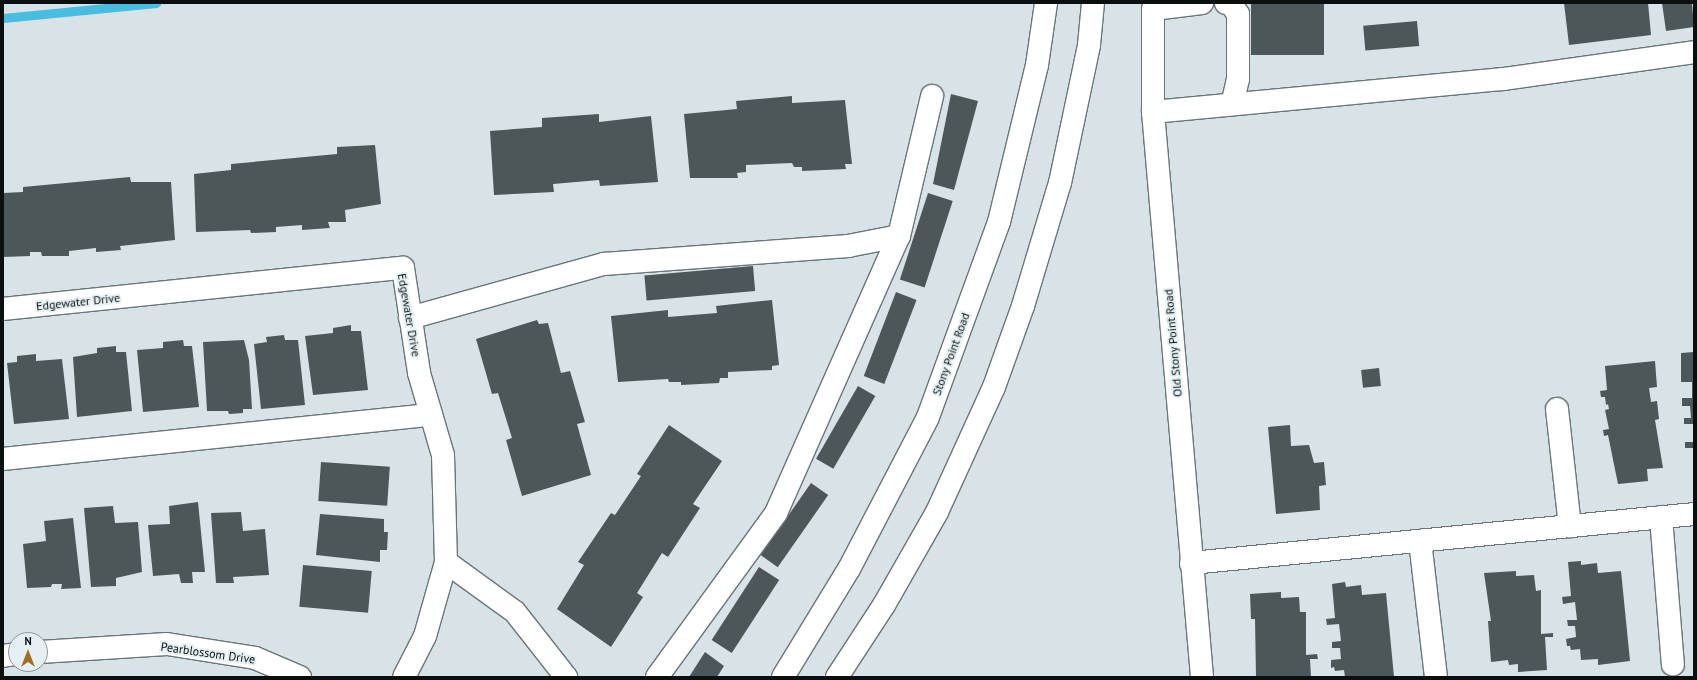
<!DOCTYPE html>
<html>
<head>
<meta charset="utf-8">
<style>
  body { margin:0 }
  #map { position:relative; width:1697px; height:680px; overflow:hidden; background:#d7e3e7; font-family:"PT Sans",sans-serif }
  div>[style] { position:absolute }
  .stream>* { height:9px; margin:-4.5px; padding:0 4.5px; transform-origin:4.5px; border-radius:4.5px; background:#48bde0 }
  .building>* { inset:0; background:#4d575a; transform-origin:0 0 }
  .roads { filter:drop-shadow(1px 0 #6b7579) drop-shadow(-1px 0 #6b7579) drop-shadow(0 1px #6b7579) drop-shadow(0 -1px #6b7579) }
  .minor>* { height:22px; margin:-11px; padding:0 11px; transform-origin:11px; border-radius:11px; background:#fff }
  .major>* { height:22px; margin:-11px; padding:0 11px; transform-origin:11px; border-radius:11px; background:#fff }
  span { translate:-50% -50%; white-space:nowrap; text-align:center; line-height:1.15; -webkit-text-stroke:4px #e4f0f4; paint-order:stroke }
  .street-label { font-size:12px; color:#0b0f10 }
  .frame { position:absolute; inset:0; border:4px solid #0b0f10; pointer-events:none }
  .north { position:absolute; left:8px; top:632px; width:40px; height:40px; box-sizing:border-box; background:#e4f0f4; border:1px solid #8d9699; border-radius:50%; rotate:0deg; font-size:11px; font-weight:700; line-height:16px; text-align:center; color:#0b0f10 }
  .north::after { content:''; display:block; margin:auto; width:14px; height:18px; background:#a36f27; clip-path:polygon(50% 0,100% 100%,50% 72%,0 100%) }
</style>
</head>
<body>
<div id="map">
  <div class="stream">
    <i style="left:3px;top:18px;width:154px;rotate:-5.6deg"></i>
  </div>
  <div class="building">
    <i style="left:1251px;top:3px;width:73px;height:52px"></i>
    <i style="clip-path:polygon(1564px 3px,1648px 3px,1651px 35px,1569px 45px)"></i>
    <i style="clip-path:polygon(1662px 3px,1692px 3px,1694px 27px,1666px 31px)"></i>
    <i style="left:1417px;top:21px;width:25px;height:54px;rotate:85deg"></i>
    <i style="clip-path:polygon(951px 94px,978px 101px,954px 190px,933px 184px)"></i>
    <i style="clip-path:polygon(792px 96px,792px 103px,845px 100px,852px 164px,845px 164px,846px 169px,802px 171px,802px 167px,794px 167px,792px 163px,746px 165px,746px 172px,737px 173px,738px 178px,690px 178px,684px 114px,737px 109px,736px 101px)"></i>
    <i style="clip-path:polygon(599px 114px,599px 122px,651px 116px,658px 182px,600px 186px,599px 180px,553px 184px,554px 192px,494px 195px,490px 131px,542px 127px,542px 118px)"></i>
    <i style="clip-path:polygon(375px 145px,381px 204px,345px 210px,346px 222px,328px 222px,330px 228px,302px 230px,302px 225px,276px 227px,276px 232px,251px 233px,250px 230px,196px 232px,194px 174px,231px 170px,231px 164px,337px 154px,337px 147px)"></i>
    <i style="clip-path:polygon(130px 177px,131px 182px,171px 182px,175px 240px,120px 246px,121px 250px,96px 252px,96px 248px,69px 251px,69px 256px,42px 256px,41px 252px,30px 252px,30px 256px,3px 257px,3px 193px,23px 192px,23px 187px)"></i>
    <i style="left:928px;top:193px;width:26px;height:91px;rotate:18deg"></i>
    <i style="left:753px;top:266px;width:25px;height:109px;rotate:85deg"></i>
    <i style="left:896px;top:292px;width:22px;height:90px;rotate:21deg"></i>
    <i style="clip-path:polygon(772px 300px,779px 365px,772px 366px,772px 370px,728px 372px,728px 378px,720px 378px,719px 383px,681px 385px,681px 382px,669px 382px,668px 379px,618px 382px,611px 316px,668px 310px,668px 317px,717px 313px,716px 306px)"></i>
    <i style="clip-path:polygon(537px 320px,539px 324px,548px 323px,561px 373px,570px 371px,585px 422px,577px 424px,591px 475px,522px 496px,506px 440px,512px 438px,498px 393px,492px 394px,476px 339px)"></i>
    <i style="clip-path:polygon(351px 325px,351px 331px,361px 331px,368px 390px,313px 395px,305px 336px,333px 333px,333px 328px)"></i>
    <i style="clip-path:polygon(284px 335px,285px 340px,298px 340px,305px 405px,261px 409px,254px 344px,267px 342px,266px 337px)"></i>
    <i style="clip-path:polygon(183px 340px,184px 346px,192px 346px,199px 407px,143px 412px,137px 350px,163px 348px,163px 342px)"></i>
    <i style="clip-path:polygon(244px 340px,249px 360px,252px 409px,243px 409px,243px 413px,229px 414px,228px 411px,207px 411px,203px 342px)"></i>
    <i style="clip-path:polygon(116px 346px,116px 352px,126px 352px,132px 411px,77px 417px,73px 357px,97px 353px,97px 348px)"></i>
    <i style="clip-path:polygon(1694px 352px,1694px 424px,1684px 424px,1684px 418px,1691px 418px,1690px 406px,1682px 406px,1682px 398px,1692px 398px,1692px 382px,1681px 382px,1681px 353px)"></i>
    <i style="clip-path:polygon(36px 354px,36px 361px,62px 359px,69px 419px,14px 424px,7px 363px,17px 362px,17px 356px)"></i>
    <i style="clip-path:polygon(1655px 361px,1657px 387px,1649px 388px,1651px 402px,1657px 401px,1659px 419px,1655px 420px,1663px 468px,1647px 469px,1648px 481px,1618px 484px,1608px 435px,1604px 436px,1603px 430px,1609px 429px,1605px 410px,1609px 409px,1608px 404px,1606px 405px,1605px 397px,1601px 397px,1600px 391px,1607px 390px,1605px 366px)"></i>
    <i style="left:1379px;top:368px;width:18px;height:18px;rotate:84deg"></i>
    <i style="left:858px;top:386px;width:20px;height:84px;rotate:30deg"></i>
    <i style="clip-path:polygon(669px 425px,722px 461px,693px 504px,700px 508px,668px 557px,662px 553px,637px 593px,643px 597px,611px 647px,557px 609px,584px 565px,578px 562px,611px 513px,615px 515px,641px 476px,637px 474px)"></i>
    <i style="clip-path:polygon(1290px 425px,1291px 446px,1309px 445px,1314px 463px,1324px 462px,1326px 485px,1319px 486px,1320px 510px,1276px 514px,1268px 427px)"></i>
    <i style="left:1685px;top:442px;width:9px;height:6px"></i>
    <i style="left:321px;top:462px;width:69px;height:39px;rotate:4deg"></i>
    <i style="left:811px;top:483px;width:21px;height:88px;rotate:35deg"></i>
    <i style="clip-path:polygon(198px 502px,205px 572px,192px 572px,193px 583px,181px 583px,179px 574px,153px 576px,148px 525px,170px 524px,169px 506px)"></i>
    <i style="clip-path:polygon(113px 506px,115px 523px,138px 522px,142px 572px,116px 578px,116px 586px,91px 587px,84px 508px)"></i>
    <i style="clip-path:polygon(241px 512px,243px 531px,265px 529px,269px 575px,233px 577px,234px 583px,216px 583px,211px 513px)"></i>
    <i style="clip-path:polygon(320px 514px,384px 519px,384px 532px,388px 532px,387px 550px,380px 550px,380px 562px,316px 555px)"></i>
    <i style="clip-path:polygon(73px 518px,81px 588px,61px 589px,62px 584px,52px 584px,51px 587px,27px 588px,23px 544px,46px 541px,44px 521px)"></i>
    <i style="clip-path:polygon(1581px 561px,1581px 565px,1597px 563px,1598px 573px,1621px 571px,1630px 661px,1598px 665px,1598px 659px,1581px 660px,1580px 649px,1571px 650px,1570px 646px,1567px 646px,1566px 639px,1576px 637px,1575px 626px,1568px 626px,1567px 620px,1577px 620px,1575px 602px,1563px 604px,1562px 597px,1571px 596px,1568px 562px)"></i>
    <i style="left:303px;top:565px;width:69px;height:42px;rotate:5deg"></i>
    <i style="left:759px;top:567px;width:24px;height:87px;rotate:33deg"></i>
    <i style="clip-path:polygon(1516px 571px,1516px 576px,1534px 575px,1536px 591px,1541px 590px,1541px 634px,1553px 633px,1553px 637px,1545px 637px,1547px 670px,1518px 672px,1518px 664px,1509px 665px,1508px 660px,1491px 662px,1488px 621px,1491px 621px,1484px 573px)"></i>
    <i style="clip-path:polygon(1345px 582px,1346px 587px,1361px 585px,1362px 595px,1386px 593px,1394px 677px,1345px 677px,1344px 670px,1335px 671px,1334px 667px,1331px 668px,1331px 660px,1341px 659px,1340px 648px,1332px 648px,1332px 642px,1341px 641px,1339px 624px,1327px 625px,1326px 619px,1335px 618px,1332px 584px)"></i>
    <i style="clip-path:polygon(1281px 592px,1281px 598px,1299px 597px,1300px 612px,1306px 612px,1306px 655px,1317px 654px,1318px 659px,1310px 659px,1311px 677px,1256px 677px,1255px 619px,1251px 619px,1250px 594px)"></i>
    <i style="clip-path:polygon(705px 652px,724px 666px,717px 677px,689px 677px)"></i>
  </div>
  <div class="roads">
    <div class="minor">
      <i style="left:1202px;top:3px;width:49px;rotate:173deg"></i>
      <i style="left:1153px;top:9px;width:103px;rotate:90deg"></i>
      <i style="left:1153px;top:112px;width:567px;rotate:85.04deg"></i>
      <i style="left:1226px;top:3px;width:5px;rotate:11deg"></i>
      <i style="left:1231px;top:4px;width:12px;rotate:55deg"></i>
      <i style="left:1238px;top:14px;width:65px;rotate:90deg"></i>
      <i style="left:1238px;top:79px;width:26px;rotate:103deg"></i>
      <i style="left:1153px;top:112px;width:352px;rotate:-5.4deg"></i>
      <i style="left:1503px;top:79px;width:193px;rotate:-8deg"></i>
      <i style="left:3px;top:309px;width:402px;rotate:-5.9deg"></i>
      <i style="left:403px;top:268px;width:106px;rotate:81.3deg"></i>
      <i style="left:419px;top:373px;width:85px;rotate:73.7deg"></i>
      <i style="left:443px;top:455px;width:107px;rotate:88.4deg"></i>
      <i style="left:446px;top:562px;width:77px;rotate:105.8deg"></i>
      <i style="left:425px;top:636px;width:46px;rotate:117.1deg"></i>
      <i style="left:410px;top:318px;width:201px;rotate:-15.6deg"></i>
      <i style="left:604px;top:264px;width:245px;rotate:-4.2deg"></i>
      <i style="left:848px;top:246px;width:52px;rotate:-11.1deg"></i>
      <i style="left:1557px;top:409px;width:118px;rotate:83.7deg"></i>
      <i style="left:3px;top:459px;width:430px;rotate:-5.9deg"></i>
      <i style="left:1661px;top:517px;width:148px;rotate:85.4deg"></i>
      <i style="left:1420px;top:541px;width:137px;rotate:83.3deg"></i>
      <i style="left:446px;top:562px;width:85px;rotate:35.9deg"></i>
      <i style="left:515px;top:612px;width:83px;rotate:51.9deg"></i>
      <i style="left:1191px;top:563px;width:505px;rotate:-5.56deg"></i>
      <i style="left:40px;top:652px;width:127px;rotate:-3.6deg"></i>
      <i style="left:167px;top:644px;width:89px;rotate:9deg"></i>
      <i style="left:255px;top:658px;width:49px;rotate:22.9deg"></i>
      <i style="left:3px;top:656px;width:13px;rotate:-9deg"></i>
      <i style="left:657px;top:677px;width:203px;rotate:-54deg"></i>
      <i style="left:776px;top:513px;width:303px;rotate:-66.1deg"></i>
      <i style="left:899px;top:236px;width:144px;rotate:-76.7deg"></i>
    </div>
    <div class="major">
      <i style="left:783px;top:677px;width:127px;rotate:-58.6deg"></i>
      <i style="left:849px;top:569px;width:171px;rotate:-62.5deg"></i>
      <i style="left:928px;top:417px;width:208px;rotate:-70deg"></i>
      <i style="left:999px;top:222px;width:162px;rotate:-76.4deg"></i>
      <i style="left:1037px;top:65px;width:63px;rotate:-81.7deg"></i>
      <i style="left:837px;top:677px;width:86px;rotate:-56.9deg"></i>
      <i style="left:884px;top:605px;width:107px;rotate:-60.3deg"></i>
      <i style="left:937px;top:512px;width:137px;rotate:-65.5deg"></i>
      <i style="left:994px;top:387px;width:86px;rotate:-70.3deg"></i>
      <i style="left:1023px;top:306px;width:128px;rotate:-73.3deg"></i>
      <i style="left:1060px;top:183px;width:141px;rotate:-78.1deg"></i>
      <i style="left:1089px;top:45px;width:42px;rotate:-84.6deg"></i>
    </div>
  </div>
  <div class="street-label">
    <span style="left:78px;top:302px;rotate:-6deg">Edgewater Drive</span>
    <span style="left:409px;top:315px;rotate:80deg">Edgewater Drive</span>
    <span style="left:1173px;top:343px;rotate:-95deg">Old Stony Point Road</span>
    <span style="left:951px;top:354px;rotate:-70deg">Stony Point Road</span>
    <span style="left:208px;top:653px;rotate:8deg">Pearblossom Drive</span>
  </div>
  <div class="frame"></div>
  <div class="north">N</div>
</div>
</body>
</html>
